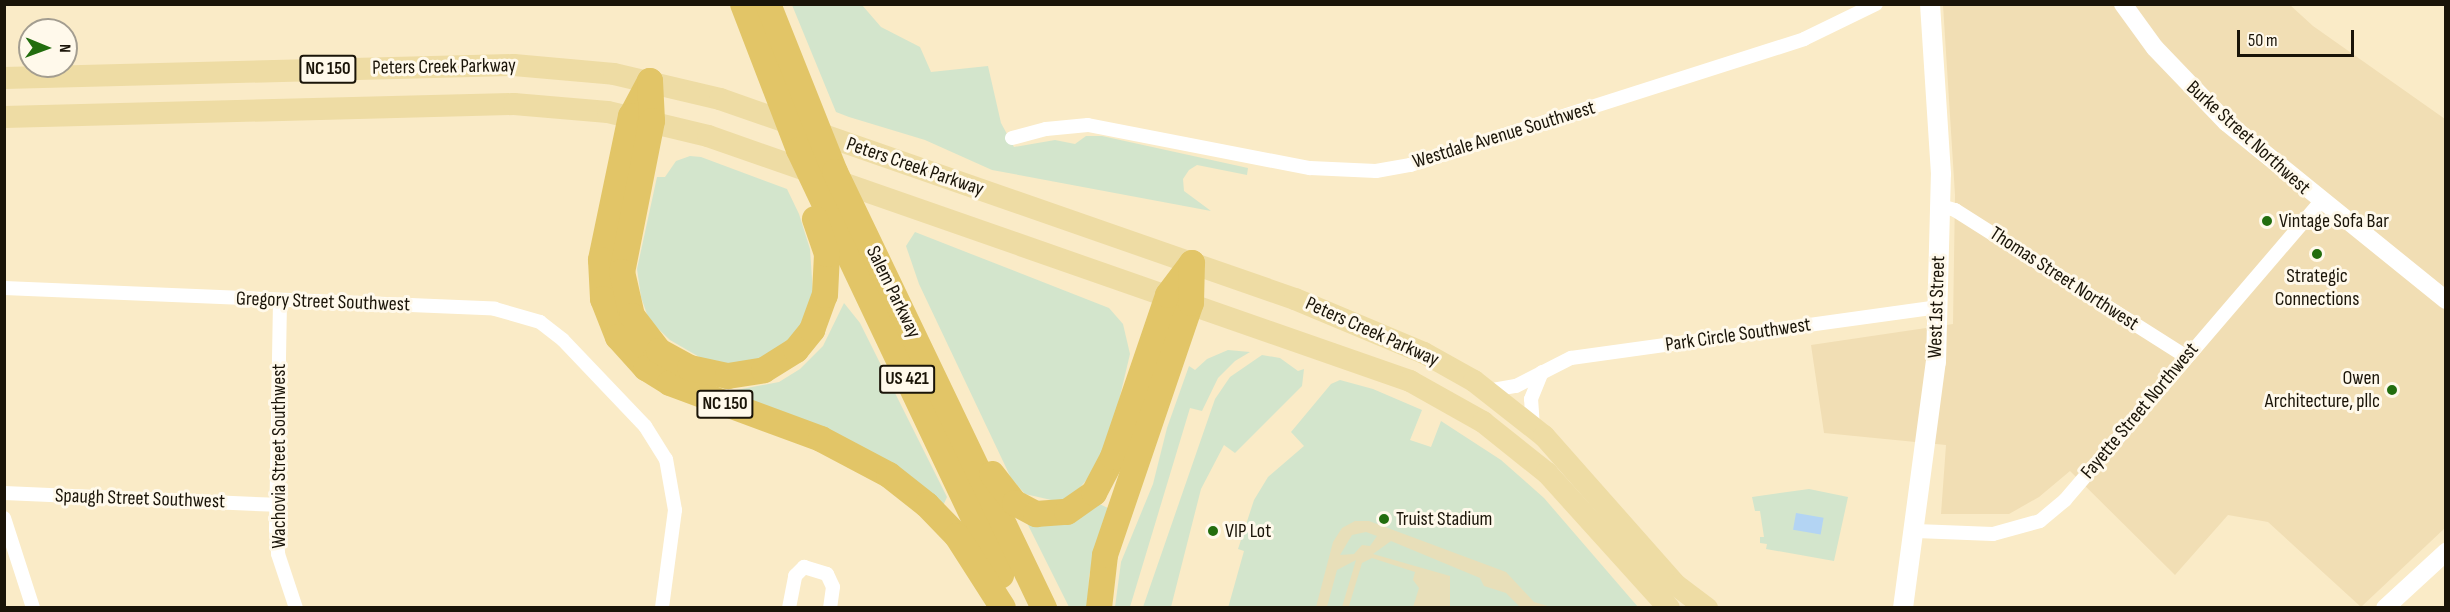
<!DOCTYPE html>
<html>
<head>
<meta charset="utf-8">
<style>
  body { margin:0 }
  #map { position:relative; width:2450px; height:612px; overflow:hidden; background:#faebc7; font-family:"Sofia Sans Condensed",sans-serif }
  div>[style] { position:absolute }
  .built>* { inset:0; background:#f1deb4 }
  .green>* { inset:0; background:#d3e5cc }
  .sand>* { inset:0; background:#e8dfb9 }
  .water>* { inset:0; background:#b3d4f3; transform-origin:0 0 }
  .minor>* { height:14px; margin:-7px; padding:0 7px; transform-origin:7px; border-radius:7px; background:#fff }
  .tertiary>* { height:18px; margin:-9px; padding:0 9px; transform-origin:9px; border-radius:9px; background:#fff }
  .secondary>* { height:20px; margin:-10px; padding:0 10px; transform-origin:10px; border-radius:10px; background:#fff }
  .primary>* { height:22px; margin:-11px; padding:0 11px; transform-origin:11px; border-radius:11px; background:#eedca4 }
  .motorway>* { height:26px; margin:-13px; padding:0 13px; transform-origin:13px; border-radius:13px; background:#e2c567 }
  .dots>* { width:16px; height:16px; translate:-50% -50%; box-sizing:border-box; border:3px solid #fff9eb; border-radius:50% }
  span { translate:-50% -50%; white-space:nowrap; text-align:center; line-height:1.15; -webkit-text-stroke:6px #fff9eb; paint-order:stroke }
  .shield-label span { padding:2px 4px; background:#fff9eb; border:2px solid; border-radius:4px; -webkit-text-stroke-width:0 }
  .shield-label { font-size:18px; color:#1a1408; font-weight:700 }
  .street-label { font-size:20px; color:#1a1408 }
  .poi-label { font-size:20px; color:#1a1408 }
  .left { translate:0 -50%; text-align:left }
  .right { translate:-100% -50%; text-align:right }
  .frame { position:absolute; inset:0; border:6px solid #1a1408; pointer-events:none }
  .north { position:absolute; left:18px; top:18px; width:60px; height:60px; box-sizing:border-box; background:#fff9eb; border:2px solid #a39d90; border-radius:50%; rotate:91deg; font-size:16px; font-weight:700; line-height:24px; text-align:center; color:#1a1408 }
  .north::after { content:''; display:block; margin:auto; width:21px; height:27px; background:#226d0e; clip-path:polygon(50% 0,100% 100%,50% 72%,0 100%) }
  .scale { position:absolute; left:2237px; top:30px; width:117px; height:27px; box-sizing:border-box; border:3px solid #1a1408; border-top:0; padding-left:8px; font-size:18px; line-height:21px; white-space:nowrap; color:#1a1408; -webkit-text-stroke:4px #fff9eb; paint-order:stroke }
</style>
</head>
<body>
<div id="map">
  <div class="built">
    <i style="clip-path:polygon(1943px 5px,2290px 5px,2313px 26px,2445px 119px,2445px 528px,2361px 607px,2268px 522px,2228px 515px,2175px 575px,2070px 471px,2039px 497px,2009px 514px,1941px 514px,1946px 445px,1824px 433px,1811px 345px,1953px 324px,1955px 195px)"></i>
  </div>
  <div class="green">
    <i style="clip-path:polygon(792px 5px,862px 5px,881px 27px,920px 47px,931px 72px,988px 66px,1001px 123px,1014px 147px,1055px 140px,1075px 144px,1086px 136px,1102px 136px,1248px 168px,1247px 175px,1197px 165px,1189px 170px,1183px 179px,1184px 191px,1211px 211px,992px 170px,925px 140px,849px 117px,836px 112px)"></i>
    <i style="clip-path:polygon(690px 156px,701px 157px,787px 189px,799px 214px,810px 249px,813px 294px,805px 325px,788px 344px,763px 360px,733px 365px,701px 358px,670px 340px,649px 320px,641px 297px,637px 269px,657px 177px,665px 177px,676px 161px)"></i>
    <i style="clip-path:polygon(915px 232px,1109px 308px,1123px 324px,1130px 354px,1111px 434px,1094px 471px,1078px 490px,1060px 502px,1025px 494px,1011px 478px,919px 284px,906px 246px)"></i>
    <i style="clip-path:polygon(844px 303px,860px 323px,947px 497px,942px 508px,727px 398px,731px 391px,779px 382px,800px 369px,823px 346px)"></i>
    <i style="clip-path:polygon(1228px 350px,1250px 352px,1235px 361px,1218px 378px,1202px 411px,1190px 408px,1130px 607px,1115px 607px,1121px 562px,1153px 484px,1167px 428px,1189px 366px,1195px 370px,1207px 359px)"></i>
    <i style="clip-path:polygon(1262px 355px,1280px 358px,1298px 371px,1304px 369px,1302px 386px,1235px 453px,1224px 445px,1201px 489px,1171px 607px,1143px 607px,1215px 399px,1230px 377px)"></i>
    <i style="clip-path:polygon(1340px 380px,1373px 389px,1422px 410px,1410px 440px,1431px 447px,1441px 421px,1501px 460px,1544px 498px,1638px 607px,1228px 608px,1244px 551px,1238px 549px,1254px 500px,1268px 477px,1304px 446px,1291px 432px,1331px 384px)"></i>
    <i style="clip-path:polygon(1809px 489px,1848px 497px,1834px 561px,1766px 549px,1767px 544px,1760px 543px,1760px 537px,1764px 537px,1760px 511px,1755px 511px,1752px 497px)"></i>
    <i style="clip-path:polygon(1095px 502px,1108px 508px,1089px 576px,1088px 607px,1069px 607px,1023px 515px)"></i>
  </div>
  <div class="sand">
    <i style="clip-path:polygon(evenodd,1355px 521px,1369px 521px,1506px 572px,1534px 602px,1551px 607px,1520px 607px,1506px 593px,1484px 586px,1480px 578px,1391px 541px,1373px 554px,1450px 576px,1450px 607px,1413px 607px,1419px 588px,1413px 580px,1415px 572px,1372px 558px,1362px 563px,1349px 606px,1353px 607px,1342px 607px,1356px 560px,1337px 570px,1327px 607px,1316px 607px,1333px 542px,1342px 528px,1355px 521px,1366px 532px,1377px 536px,1370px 546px,1362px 545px,1354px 554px,1340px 555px,1352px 535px,1366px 532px)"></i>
  </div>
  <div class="water">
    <i style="left:1796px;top:513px;width:28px;height:17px;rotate:10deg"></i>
  </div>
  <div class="minor">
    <i style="left:1012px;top:138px;width:35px;rotate:-15deg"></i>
    <i style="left:1046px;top:129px;width:42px;rotate:-5.4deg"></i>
    <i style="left:1088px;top:125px;width:226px;rotate:11deg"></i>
    <i style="left:1310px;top:168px;width:66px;rotate:2.6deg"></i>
    <i style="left:1376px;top:171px;width:35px;rotate:-10deg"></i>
    <i style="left:1410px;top:165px;width:414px;rotate:-17.7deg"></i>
    <i style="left:1804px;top:39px;width:80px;rotate:-25.9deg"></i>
    <i style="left:1941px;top:206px;width:15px;rotate:16deg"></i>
    <i style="left:1955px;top:210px;width:272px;rotate:32.4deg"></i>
    <i style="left:4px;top:288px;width:491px;rotate:2.4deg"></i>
    <i style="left:495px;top:309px;width:47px;rotate:16.1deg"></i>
    <i style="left:540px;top:322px;width:29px;rotate:38deg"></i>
    <i style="left:563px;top:340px;width:119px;rotate:46.4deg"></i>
    <i style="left:645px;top:426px;width:39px;rotate:58deg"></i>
    <i style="left:666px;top:459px;width:52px;rotate:80deg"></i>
    <i style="left:675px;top:510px;width:99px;rotate:97.6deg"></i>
    <i style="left:280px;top:301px;width:228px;rotate:91deg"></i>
    <i style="left:276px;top:529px;width:25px;rotate:85deg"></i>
    <i style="left:278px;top:554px;width:57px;rotate:71.6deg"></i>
    <i style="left:1487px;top:391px;width:29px;rotate:-10deg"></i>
    <i style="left:1516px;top:386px;width:62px;rotate:-27deg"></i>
    <i style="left:1571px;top:358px;width:371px;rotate:-7.9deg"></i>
    <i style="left:1533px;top:427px;width:28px;rotate:-94deg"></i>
    <i style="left:1531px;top:399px;width:29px;rotate:-68deg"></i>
    <i style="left:4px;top:493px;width:272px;rotate:2.5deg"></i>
    <i style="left:4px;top:518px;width:95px;rotate:72.1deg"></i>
    <i style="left:1916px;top:531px;width:77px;rotate:2.2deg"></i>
    <i style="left:1993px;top:534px;width:49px;rotate:-15.5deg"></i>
    <i style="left:2040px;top:521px;width:33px;rotate:-40deg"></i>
    <i style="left:2065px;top:500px;width:392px;rotate:-49.4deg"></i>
    <i style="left:789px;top:608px;width:33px;rotate:-79deg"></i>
    <i style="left:795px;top:576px;width:13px;rotate:-45deg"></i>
    <i style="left:804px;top:567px;width:24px;rotate:17deg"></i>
    <i style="left:827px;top:574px;width:14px;rotate:65deg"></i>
    <i style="left:833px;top:587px;width:21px;rotate:98deg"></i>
  </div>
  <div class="tertiary">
    <i style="left:2123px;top:4px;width:54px;rotate:54deg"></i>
    <i style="left:2155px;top:48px;width:103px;rotate:46.2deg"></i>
    <i style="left:2226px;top:122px;width:283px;rotate:39deg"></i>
    <i style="left:2385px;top:608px;width:83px;rotate:-42.6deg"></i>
  </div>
  <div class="secondary">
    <i style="left:1903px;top:608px;width:248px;rotate:-82.4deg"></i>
    <i style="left:1936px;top:362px;width:188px;rotate:-88.5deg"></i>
    <i style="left:1941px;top:174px;width:170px;rotate:-93.7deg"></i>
  </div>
  <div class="primary">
    <i style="left:4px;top:78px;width:510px;rotate:-1.46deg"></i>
    <i style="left:514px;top:65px;width:100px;rotate:5.1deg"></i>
    <i style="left:614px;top:74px;width:109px;rotate:13.3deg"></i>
    <i style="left:720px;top:99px;width:609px;rotate:19.18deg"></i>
    <i style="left:1295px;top:299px;width:140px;rotate:22.7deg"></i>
    <i style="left:1424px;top:353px;width:57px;rotate:29.2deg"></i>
    <i style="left:1474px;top:381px;width:89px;rotate:38.2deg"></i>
    <i style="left:1544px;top:436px;width:199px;rotate:48.5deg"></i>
    <i style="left:1676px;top:585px;width:39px;rotate:37deg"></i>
    <i style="left:4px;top:117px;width:510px;rotate:-1.46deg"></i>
    <i style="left:514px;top:104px;width:94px;rotate:4.9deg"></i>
    <i style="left:608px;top:112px;width:103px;rotate:13.5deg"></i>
    <i style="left:708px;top:136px;width:744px;rotate:19.24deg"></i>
    <i style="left:1410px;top:381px;width:84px;rotate:29.3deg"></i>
    <i style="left:1483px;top:422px;width:82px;rotate:38.6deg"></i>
    <i style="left:1547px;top:473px;width:182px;rotate:47.9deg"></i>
  </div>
  <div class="motorway">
    <i style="left:743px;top:4px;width:156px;rotate:69deg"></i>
    <i style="left:799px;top:150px;width:471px;rotate:64.6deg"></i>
    <i style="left:768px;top:4px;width:181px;rotate:68.3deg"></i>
    <i style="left:835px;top:172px;width:484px;rotate:64.4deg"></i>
    <i style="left:650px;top:81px;width:40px;rotate:118deg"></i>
    <i style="left:631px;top:116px;width:147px;rotate:101.8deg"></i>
    <i style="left:601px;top:260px;width:39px;rotate:87deg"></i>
    <i style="left:603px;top:299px;width:41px;rotate:68.5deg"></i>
    <i style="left:618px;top:337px;width:42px;rotate:47.9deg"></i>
    <i style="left:646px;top:368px;width:28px;rotate:32deg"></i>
    <i style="left:670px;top:383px;width:161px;rotate:20.3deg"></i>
    <i style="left:821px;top:439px;width:77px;rotate:27.9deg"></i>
    <i style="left:889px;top:475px;width:48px;rotate:38.3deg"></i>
    <i style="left:927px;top:505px;width:43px;rotate:45.9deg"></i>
    <i style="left:957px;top:536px;width:85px;rotate:57.4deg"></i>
    <i style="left:650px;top:81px;width:40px;rotate:87.1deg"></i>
    <i style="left:652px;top:121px;width:154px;rotate:101.2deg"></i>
    <i style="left:622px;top:272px;width:45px;rotate:77.2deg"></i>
    <i style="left:632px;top:316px;width:44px;rotate:52.4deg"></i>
    <i style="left:659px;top:351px;width:35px;rotate:29deg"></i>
    <i style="left:690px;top:368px;width:39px;rotate:12deg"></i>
    <i style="left:728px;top:376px;width:36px;rotate:-9deg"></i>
    <i style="left:764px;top:370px;width:38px;rotate:-32deg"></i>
    <i style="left:796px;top:350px;width:26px;rotate:-51deg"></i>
    <i style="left:812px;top:330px;width:37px;rotate:-70deg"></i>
    <i style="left:825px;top:295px;width:41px;rotate:-87.2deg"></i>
    <i style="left:827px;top:254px;width:37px;rotate:-109deg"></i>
    <i style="left:992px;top:474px;width:37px;rotate:52deg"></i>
    <i style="left:1015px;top:503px;width:24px;rotate:28deg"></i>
    <i style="left:1036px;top:514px;width:31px;rotate:-4deg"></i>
    <i style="left:1067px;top:512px;width:33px;rotate:-35deg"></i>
    <i style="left:1094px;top:493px;width:41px;rotate:-62.2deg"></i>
    <i style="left:1113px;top:457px;width:171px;rotate:-71.2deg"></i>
    <i style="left:1168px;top:295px;width:40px;rotate:-53deg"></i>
    <i style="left:1099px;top:608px;width:53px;rotate:-83.5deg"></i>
    <i style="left:1105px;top:555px;width:266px;rotate:-71.2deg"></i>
    <i style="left:1191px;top:303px;width:40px;rotate:-88.6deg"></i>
  </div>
  <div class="dots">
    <i style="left:2267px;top:221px;background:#226d0e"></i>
    <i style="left:2317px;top:254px;background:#226d0e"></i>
    <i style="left:2392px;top:390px;background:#226d0e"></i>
    <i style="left:1384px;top:519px;background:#226d0e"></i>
    <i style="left:1213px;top:531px;background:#226d0e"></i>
  </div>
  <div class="shield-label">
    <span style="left:328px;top:69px">NC 150</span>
    <span style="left:907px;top:379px">US 421</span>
    <span style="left:725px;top:404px">NC 150</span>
  </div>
  <div class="street-label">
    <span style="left:444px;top:67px;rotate:-1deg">Peters Creek Parkway</span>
    <span style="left:1504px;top:135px;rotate:-17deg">Westdale Avenue Southwest</span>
    <span style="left:2248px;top:138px;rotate:42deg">Burke Street Northwest</span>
    <span style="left:915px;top:167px;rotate:19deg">Peters Creek Parkway</span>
    <span style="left:2064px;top:279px;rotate:33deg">Thomas Street Northwest</span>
    <span style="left:893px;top:292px;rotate:64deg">Salem Parkway</span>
    <span style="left:323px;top:302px;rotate:2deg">Gregory Street Southwest</span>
    <span style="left:1937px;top:307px;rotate:-88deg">West 1st Street</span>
    <span style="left:1372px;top:332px;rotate:24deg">Peters Creek Parkway</span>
    <span style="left:1738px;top:335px;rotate:-8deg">Park Circle Southwest</span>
    <span style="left:2140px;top:411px;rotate:-50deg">Fayette Street Northwest</span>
    <span style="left:279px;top:456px;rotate:-90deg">Wachovia Street Southwest</span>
    <span style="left:140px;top:499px;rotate:2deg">Spaugh Street Southwest</span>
  </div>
  <div class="poi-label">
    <span class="left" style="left:2279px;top:221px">Vintage Sofa Bar</span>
    <span style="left:2317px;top:288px">Strategic<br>Connections</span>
    <span class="right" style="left:2380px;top:390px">Owen<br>Architecture, pllc</span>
    <span class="left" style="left:1396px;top:519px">Truist Stadium</span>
    <span class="left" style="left:1225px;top:531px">VIP Lot</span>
  </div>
  <div class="frame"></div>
  <div class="north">N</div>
  <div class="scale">50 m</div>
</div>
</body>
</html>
